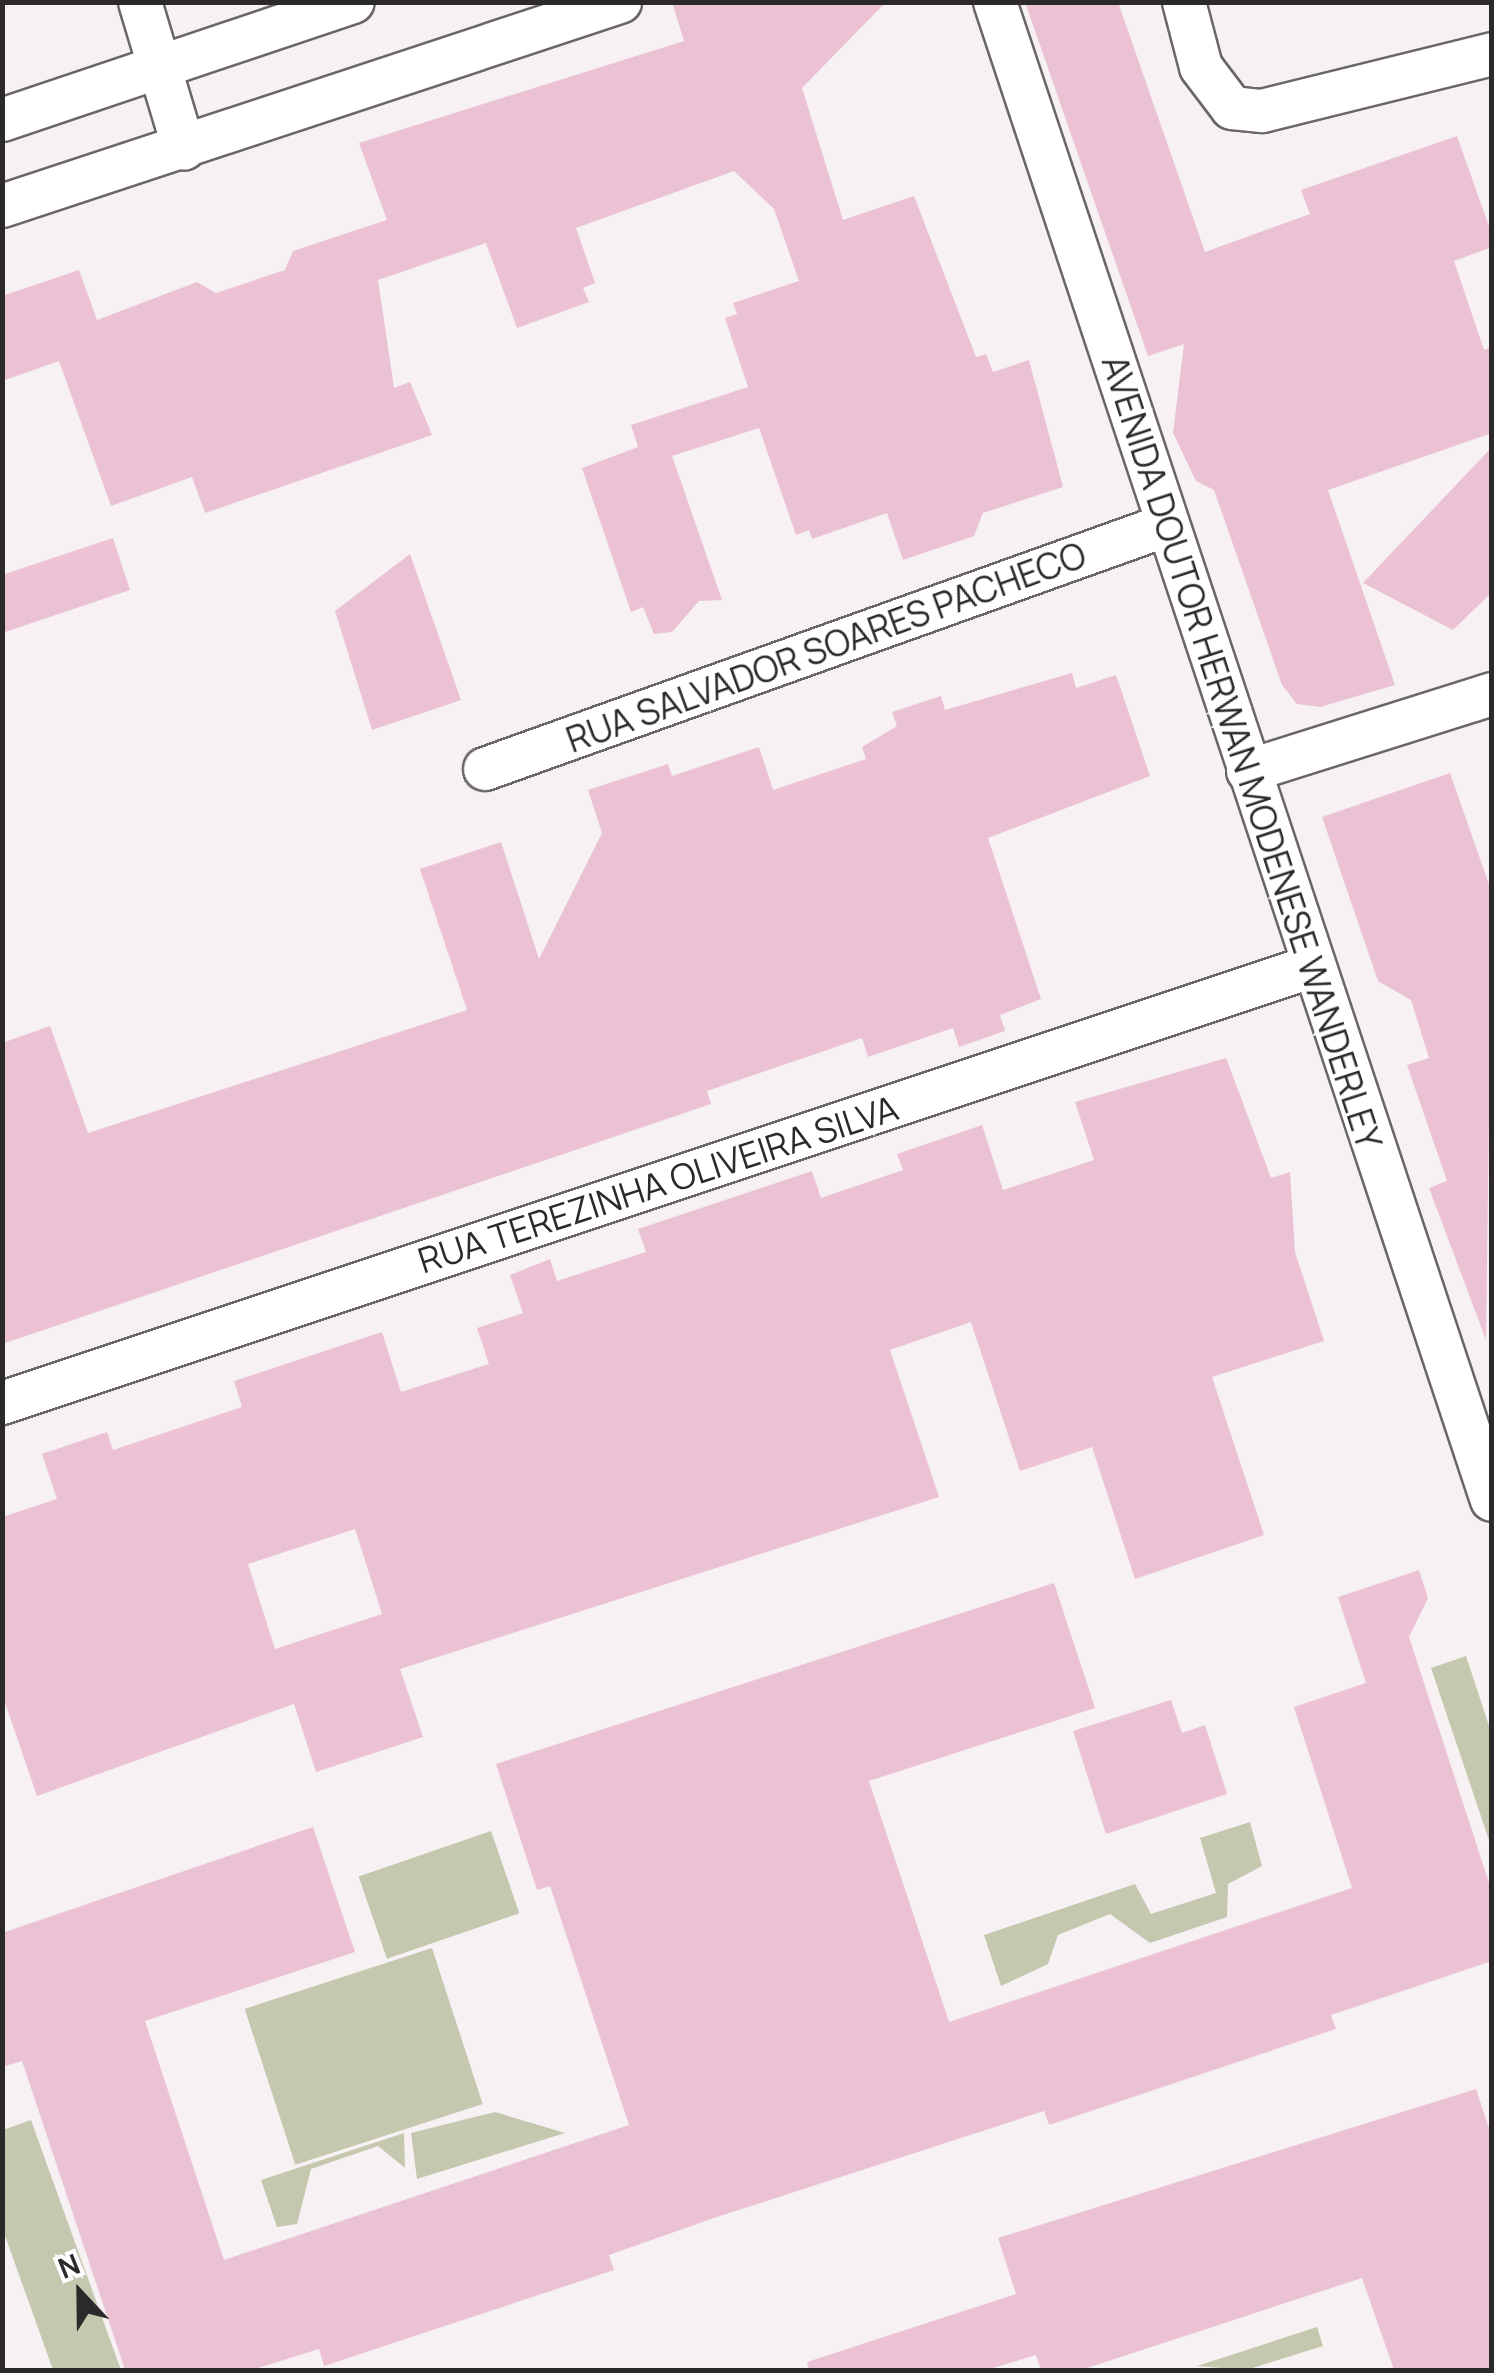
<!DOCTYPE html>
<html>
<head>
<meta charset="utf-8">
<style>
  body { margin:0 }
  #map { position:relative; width:1494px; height:2373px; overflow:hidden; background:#f7f1f3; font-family:Manrope,sans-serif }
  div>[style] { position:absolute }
  .green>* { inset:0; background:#c3c8ae; transform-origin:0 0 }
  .building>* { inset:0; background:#eac2d3 }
  .roads { filter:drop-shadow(2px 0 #6b6668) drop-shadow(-2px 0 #6b6668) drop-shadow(0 2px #6b6668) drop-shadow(0 -2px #6b6668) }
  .minor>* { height:42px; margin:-21px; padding:0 21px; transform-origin:21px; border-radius:21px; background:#fff }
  span { translate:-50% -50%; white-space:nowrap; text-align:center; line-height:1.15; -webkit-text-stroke:8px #fff; paint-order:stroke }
  .street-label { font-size:35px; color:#2c292a }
  .frame { position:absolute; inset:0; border:5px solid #2c292a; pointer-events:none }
  .north { position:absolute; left:30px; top:2243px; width:100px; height:100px; -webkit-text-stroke:8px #fff; paint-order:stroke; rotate:338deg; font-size:28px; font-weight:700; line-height:40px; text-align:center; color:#2c292a }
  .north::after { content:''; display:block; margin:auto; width:35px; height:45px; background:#2c292a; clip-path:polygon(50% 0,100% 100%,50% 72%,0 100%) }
</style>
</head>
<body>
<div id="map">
  <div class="green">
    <i style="clip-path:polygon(1466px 1656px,1491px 1732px,1491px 1846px,1431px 1668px)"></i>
    <i style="clip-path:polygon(1250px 1822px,1262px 1866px,1228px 1884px,1227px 1917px,1150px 1943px,1110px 1914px,1058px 1935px,1048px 1964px,1001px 1986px,984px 1935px,1135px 1884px,1151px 1914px,1216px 1893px,1200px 1838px)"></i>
    <i style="left:491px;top:1831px;width:87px;height:140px;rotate:71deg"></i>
    <i style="left:432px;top:1948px;width:164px;height:197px;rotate:72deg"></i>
    <i style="clip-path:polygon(495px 2112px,565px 2133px,417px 2179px,411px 2133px)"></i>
    <i style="clip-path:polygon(31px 2120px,73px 2237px,121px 2370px,53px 2370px,3px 2230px,3px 2130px)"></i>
    <i style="clip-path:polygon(404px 2133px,405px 2168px,378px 2146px,311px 2169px,297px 2224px,277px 2227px,261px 2180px)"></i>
    <i style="clip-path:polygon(1317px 2327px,1323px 2346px,1246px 2370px,1197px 2366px)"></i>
  </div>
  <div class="building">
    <i style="clip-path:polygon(672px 2px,886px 2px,802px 88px,843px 220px,914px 196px,976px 357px,986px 354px,993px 372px,1029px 360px,1063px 487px,983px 513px,974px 536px,903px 560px,887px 513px,812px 539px,809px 530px,796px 535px,759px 428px,672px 456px,722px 600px,699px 601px,672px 632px,654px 634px,643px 607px,631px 612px,582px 468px,638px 447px,631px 425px,748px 387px,725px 318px,737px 314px,733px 303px,799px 281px,774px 209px,734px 171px,576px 228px,595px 283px,583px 288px,589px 302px,517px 328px,486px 243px,378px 280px,394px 388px,410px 382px,432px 435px,205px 513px,192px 477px,111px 506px,59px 361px,2px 381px,2px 296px,79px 270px,97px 320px,197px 282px,216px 293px,285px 270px,293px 251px,387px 220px,359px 143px,684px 41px)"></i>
    <i style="clip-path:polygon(1025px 2px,1118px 2px,1205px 252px,1310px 214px,1301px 190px,1457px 136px,1492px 235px,1492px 247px,1454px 261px,1484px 350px,1492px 347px,1492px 433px,1328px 490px,1395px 685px,1320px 707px,1297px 704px,1282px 685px,1214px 490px,1196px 481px,1173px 433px,1184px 344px,1148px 356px)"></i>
    <i style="clip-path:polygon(1492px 447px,1492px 592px,1453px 630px,1363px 583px)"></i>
    <i style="clip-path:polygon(113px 538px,130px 590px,2px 633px,2px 575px)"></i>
    <i style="clip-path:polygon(410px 554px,461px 700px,372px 730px,335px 611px)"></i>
    <i style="clip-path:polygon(1072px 673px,1076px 688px,1116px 675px,1150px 776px,988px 838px,1041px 999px,1000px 1015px,1005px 1031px,959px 1047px,953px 1028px,868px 1057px,862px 1038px,707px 1091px,711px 1104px,2px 1344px,2px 1043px,50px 1026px,88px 1133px,467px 1010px,420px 869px,501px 842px,539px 959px,602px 833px,588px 790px,668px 764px,672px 776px,759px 747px,773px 790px,866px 759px,862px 747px,897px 726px,892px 712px,941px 696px,945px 710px)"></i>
    <i style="clip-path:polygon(1450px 773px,1492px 893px,1486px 1340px,1429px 1188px,1447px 1181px,1407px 1065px,1429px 1058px,1411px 1000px,1378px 981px,1322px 817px)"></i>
    <i style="clip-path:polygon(evenodd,1226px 1058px,1271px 1178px,1290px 1172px,1295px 1252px,1324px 1341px,1212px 1377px,1264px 1535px,1135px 1579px,1092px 1447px,1020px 1471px,971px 1322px,890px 1350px,939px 1497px,400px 1669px,423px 1737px,316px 1772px,294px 1704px,37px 1796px,2px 1694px,2px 1517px,57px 1499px,42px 1454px,107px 1432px,113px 1450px,242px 1407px,234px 1381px,382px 1332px,401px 1392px,489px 1364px,477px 1328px,523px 1313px,510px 1275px,550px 1259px,557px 1281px,646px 1252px,638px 1229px,812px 1171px,821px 1198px,903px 1170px,897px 1154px,982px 1125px,1003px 1190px,1094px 1160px,1075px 1102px,1226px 1058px,355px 1529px,382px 1614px,275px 1649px,248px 1564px,355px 1529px)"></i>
    <i style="clip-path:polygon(1419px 1570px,1428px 1598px,1409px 1637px,1492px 1892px,1492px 1961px,1331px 2015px,1336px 2029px,1049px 2125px,1044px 2111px,714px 2218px,609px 2255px,614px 2270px,324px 2366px,319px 2349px,252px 2370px,125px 2370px,22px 2061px,2px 2067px,2px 1933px,313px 1827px,355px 1952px,145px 2021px,224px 2260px,629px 2125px,550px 1886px,537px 1890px,496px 1764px,1054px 1583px,1095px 1708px,869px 1781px,949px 2022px,1352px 1888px,1294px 1707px,1366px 1683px,1338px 1597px)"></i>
    <i style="clip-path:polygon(1171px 1700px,1182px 1733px,1205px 1725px,1227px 1794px,1106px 1834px,1073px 1731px)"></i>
    <i style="clip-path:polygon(1476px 2089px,1492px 2137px,1492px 2370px,1394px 2370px,1362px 2278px,1081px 2370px,1041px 2370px,1036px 2355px,986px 2370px,809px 2370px,807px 2362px,1016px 2294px,998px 2238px)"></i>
  </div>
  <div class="roads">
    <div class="minor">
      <i style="left:140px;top:2px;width:153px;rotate:73.3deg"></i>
      <i style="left:995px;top:2px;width:1578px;rotate:71.65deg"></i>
      <i style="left:1184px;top:2px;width:67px;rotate:75.3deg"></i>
      <i style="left:1201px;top:67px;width:51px;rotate:52.9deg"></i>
      <i style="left:1232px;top:108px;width:30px;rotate:6deg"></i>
      <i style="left:1262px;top:111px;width:237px;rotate:-13.9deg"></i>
      <i style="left:2px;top:120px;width:370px;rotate:-18.6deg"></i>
      <i style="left:2px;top:206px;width:651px;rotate:-18.27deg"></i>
      <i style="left:485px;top:769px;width:724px;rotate:-19.69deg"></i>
      <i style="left:1248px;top:771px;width:256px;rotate:-17.5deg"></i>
      <i style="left:2px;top:1403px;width:1382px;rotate:-18.43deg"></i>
    </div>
  </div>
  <div class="street-label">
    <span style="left:826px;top:647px;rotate:-20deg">RUA SALVADOR SOARES PACHECO</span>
    <span style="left:1242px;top:752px;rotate:72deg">AVENIDA DOUTOR HERWAN MODENESE WANDERLEY</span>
    <span style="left:658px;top:1184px;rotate:-18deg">RUA TEREZINHA OLIVEIRA SILVA</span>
  </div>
  <div class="frame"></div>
  <div class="north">N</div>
</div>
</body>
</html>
